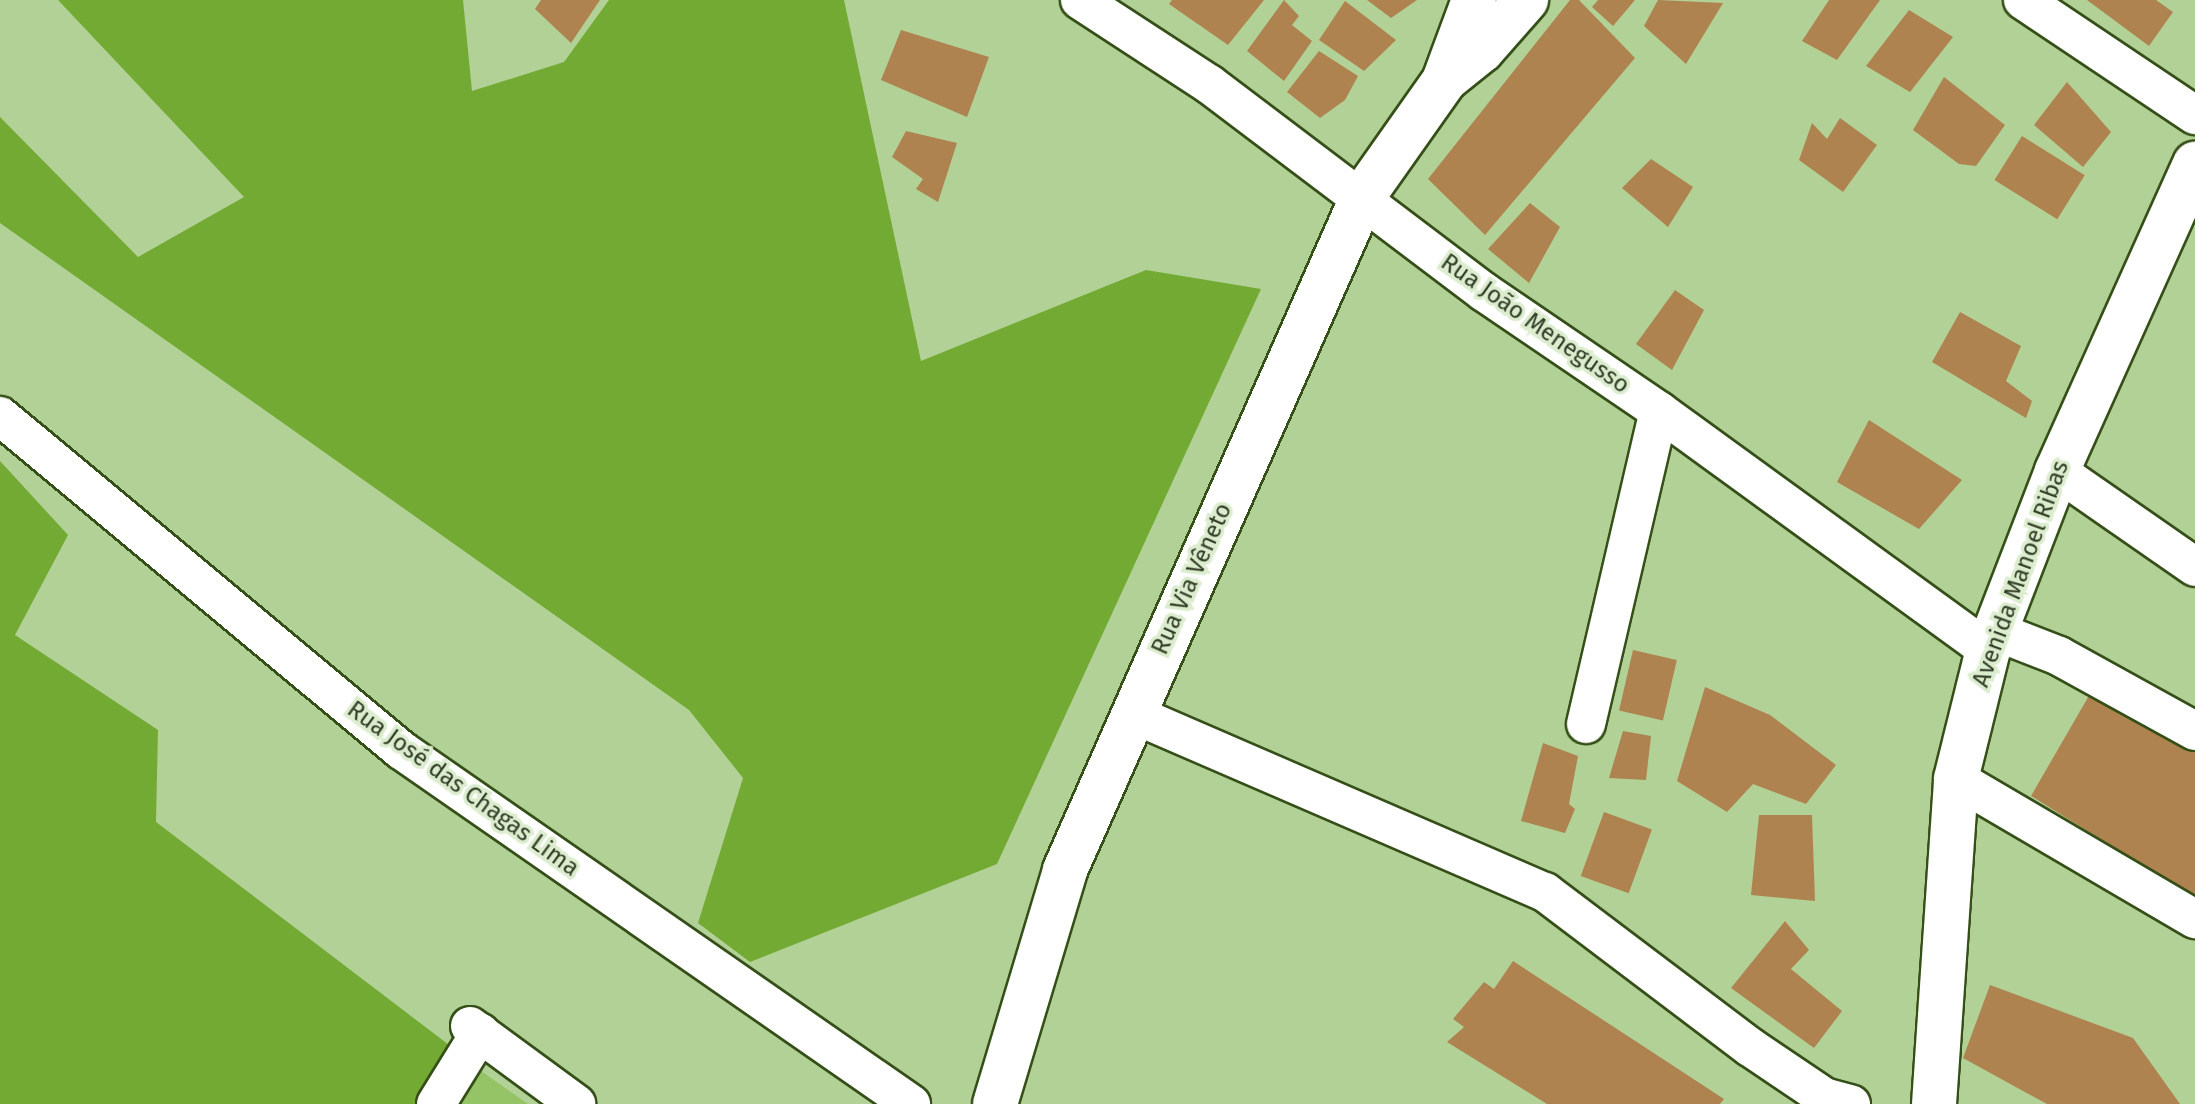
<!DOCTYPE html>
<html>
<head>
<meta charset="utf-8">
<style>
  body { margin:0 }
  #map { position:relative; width:2195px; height:1104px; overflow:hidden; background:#b2d196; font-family:"Fira Sans",sans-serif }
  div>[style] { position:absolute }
  .green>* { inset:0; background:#94c465 }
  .forest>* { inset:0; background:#73aa33 }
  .building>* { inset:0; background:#ae834f; transform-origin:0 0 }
  .roads { filter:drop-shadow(2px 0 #354f18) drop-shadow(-2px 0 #354f18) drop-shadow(0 2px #354f18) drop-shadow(0 -2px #354f18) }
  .minor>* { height:38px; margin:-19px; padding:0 19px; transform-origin:19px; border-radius:19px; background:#fff }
  .major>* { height:44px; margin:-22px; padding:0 22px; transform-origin:22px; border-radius:22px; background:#fff }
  span { translate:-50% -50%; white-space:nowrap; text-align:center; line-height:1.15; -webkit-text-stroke:7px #dcecce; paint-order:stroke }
  .street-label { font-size:24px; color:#313e26 }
</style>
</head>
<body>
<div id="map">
  <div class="green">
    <i style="clip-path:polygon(471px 1064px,528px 1104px,445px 1104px)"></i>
  </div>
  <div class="forest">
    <i style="clip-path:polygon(58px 0,463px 0,472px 91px,564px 62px,609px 0,844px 0,921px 361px,1146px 270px,1261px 289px,997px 864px,750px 962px,698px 923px,743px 778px,689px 710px,0 223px,0 117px,138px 257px,244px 197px)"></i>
    <i style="clip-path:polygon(0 461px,68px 535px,15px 635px,158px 730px,156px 822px,453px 1048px,424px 1104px,0 1104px)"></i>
  </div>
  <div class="building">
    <i style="clip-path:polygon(541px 0,600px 0,571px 43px,535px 9px)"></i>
    <i style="clip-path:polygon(1172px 0,1264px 0,1228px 45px,1169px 4px)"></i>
    <i style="clip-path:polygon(1284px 0,1299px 16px,1292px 25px,1312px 41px,1284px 81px,1247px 51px)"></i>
    <i style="clip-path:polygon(1367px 0,1417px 0,1391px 18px)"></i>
    <i style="clip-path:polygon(1570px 0,1579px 0,1635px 58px,1485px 235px,1428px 179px)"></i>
    <i style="clip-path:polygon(1598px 0,1635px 0,1613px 26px,1592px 7px)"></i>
    <i style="clip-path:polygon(1658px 0,1723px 3px,1686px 64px,1644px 26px)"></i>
    <i style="clip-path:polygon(1829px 0,1880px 0,1837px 60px,1802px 41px)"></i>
    <i style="clip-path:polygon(2087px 0,2156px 0,2173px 12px,2149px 46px)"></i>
    <i style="clip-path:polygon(1345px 1px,1396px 40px,1364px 71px,1319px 40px)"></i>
    <i style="clip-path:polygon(1909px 10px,1953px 37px,1910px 92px,1866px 66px)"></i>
    <i style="clip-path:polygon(901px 30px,989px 57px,967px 117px,881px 80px)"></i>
    <i style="clip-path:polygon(1319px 51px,1358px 76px,1345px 100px,1320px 118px,1287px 92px)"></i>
    <i style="clip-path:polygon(1944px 77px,2005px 125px,1976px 166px,1959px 164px,1913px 130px)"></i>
    <i style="clip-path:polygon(2067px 82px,2111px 132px,2083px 167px,2034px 125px)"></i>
    <i style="clip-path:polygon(1840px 118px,1877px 145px,1843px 192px,1799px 160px,1812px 123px,1827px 139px)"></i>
    <i style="clip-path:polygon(906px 131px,957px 143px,938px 202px,916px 189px,923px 179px,892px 157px)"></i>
    <i style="left:2022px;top:136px;width:74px;height:52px;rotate:32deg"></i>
    <i style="clip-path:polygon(1651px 159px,1693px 187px,1668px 227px,1622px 188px)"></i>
    <i style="clip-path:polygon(1530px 203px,1560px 227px,1529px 283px,1488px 249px)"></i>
    <i style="clip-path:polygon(1675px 290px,1704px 310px,1672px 370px,1636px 344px)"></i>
    <i style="clip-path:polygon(1960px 312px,2021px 346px,2006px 381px,2032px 401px,2026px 418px,1932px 362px)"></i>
    <i style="clip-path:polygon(1869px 420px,1962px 480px,1919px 529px,1837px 482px)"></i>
    <i style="left:1633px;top:650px;width:45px;height:62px;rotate:13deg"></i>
    <i style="clip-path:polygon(1705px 687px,1770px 715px,1836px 765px,1806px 804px,1753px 784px,1727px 812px,1677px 781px)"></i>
    <i style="clip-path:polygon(2094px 687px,2195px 747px,2195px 898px,2031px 796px)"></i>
    <i style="clip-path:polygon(1623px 731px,1651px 736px,1646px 780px,1609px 778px)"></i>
    <i style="clip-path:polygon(1543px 743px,1578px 756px,1569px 804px,1575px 809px,1565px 833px,1521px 821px)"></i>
    <i style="left:1604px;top:812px;width:51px;height:68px;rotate:20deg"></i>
    <i style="clip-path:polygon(1759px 815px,1812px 815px,1815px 901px,1751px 895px)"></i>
    <i style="clip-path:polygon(1785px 921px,1809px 950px,1791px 969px,1842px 1011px,1814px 1048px,1731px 988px)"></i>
    <i style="clip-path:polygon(1513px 961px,1724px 1099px,1720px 1104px,1547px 1104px,1447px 1042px,1464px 1027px,1453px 1019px,1484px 982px,1494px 989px)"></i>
    <i style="clip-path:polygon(1990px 985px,2133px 1038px,2180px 1104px,2047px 1104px,1963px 1058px)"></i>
  </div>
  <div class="roads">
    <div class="minor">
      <i style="left:1080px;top:0;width:154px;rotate:33.1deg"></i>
      <i style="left:1209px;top:84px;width:345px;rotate:37.1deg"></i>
      <i style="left:1484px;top:292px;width:212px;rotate:34.2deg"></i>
      <i style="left:1659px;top:411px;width:407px;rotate:36deg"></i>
      <i style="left:2023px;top:0;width:207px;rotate:33.8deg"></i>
      <i style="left:0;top:416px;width:522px;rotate:39.79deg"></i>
      <i style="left:401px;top:750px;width:621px;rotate:34.77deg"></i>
      <i style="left:2057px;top:471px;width:168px;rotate:34.8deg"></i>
      <i style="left:1995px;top:631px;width:69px;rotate:21.3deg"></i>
      <i style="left:2059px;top:656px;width:155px;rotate:28.9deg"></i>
      <i style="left:1133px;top:714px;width:449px;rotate:23.4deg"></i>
      <i style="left:1545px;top:892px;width:257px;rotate:37.1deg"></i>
      <i style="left:1750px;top:1047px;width:89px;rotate:34deg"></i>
      <i style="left:1824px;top:1097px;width:28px;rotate:15deg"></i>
      <i style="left:1586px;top:724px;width:321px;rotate:-76.9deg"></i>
      <i style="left:1956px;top:779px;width:277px;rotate:30.4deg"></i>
      <i style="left:470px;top:1026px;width:132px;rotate:36.3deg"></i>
      <i style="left:436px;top:1104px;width:84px;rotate:-58.2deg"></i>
    </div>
    <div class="major">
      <i style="left:1446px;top:79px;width:46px;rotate:-38.9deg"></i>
      <i style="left:1482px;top:50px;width:67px;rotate:-48.7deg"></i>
      <i style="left:995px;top:1104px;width:244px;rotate:-73.3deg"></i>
      <i style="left:1065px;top:870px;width:737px;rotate:-66.15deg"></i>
      <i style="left:1363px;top:196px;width:141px;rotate:-54.8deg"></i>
      <i style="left:1444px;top:81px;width:86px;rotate:-69.7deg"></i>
      <i style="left:1934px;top:1104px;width:326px;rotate:-86.1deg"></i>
      <i style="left:1956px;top:779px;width:133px;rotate:-76.1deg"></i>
      <i style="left:1988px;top:650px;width:192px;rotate:-68.9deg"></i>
      <i style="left:2057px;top:471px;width:337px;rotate:-65.8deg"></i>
    </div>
  </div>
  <div class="street-label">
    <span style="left:1535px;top:324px;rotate:35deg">Rua João Menegusso</span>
    <span style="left:2021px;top:574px;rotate:-70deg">Avenida Manoel Ribas</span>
    <span style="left:1192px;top:579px;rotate:-66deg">Rua Via Vêneto</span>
    <span style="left:463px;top:789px;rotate:36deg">Rua José das Chagas Lima</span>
  </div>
</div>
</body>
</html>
